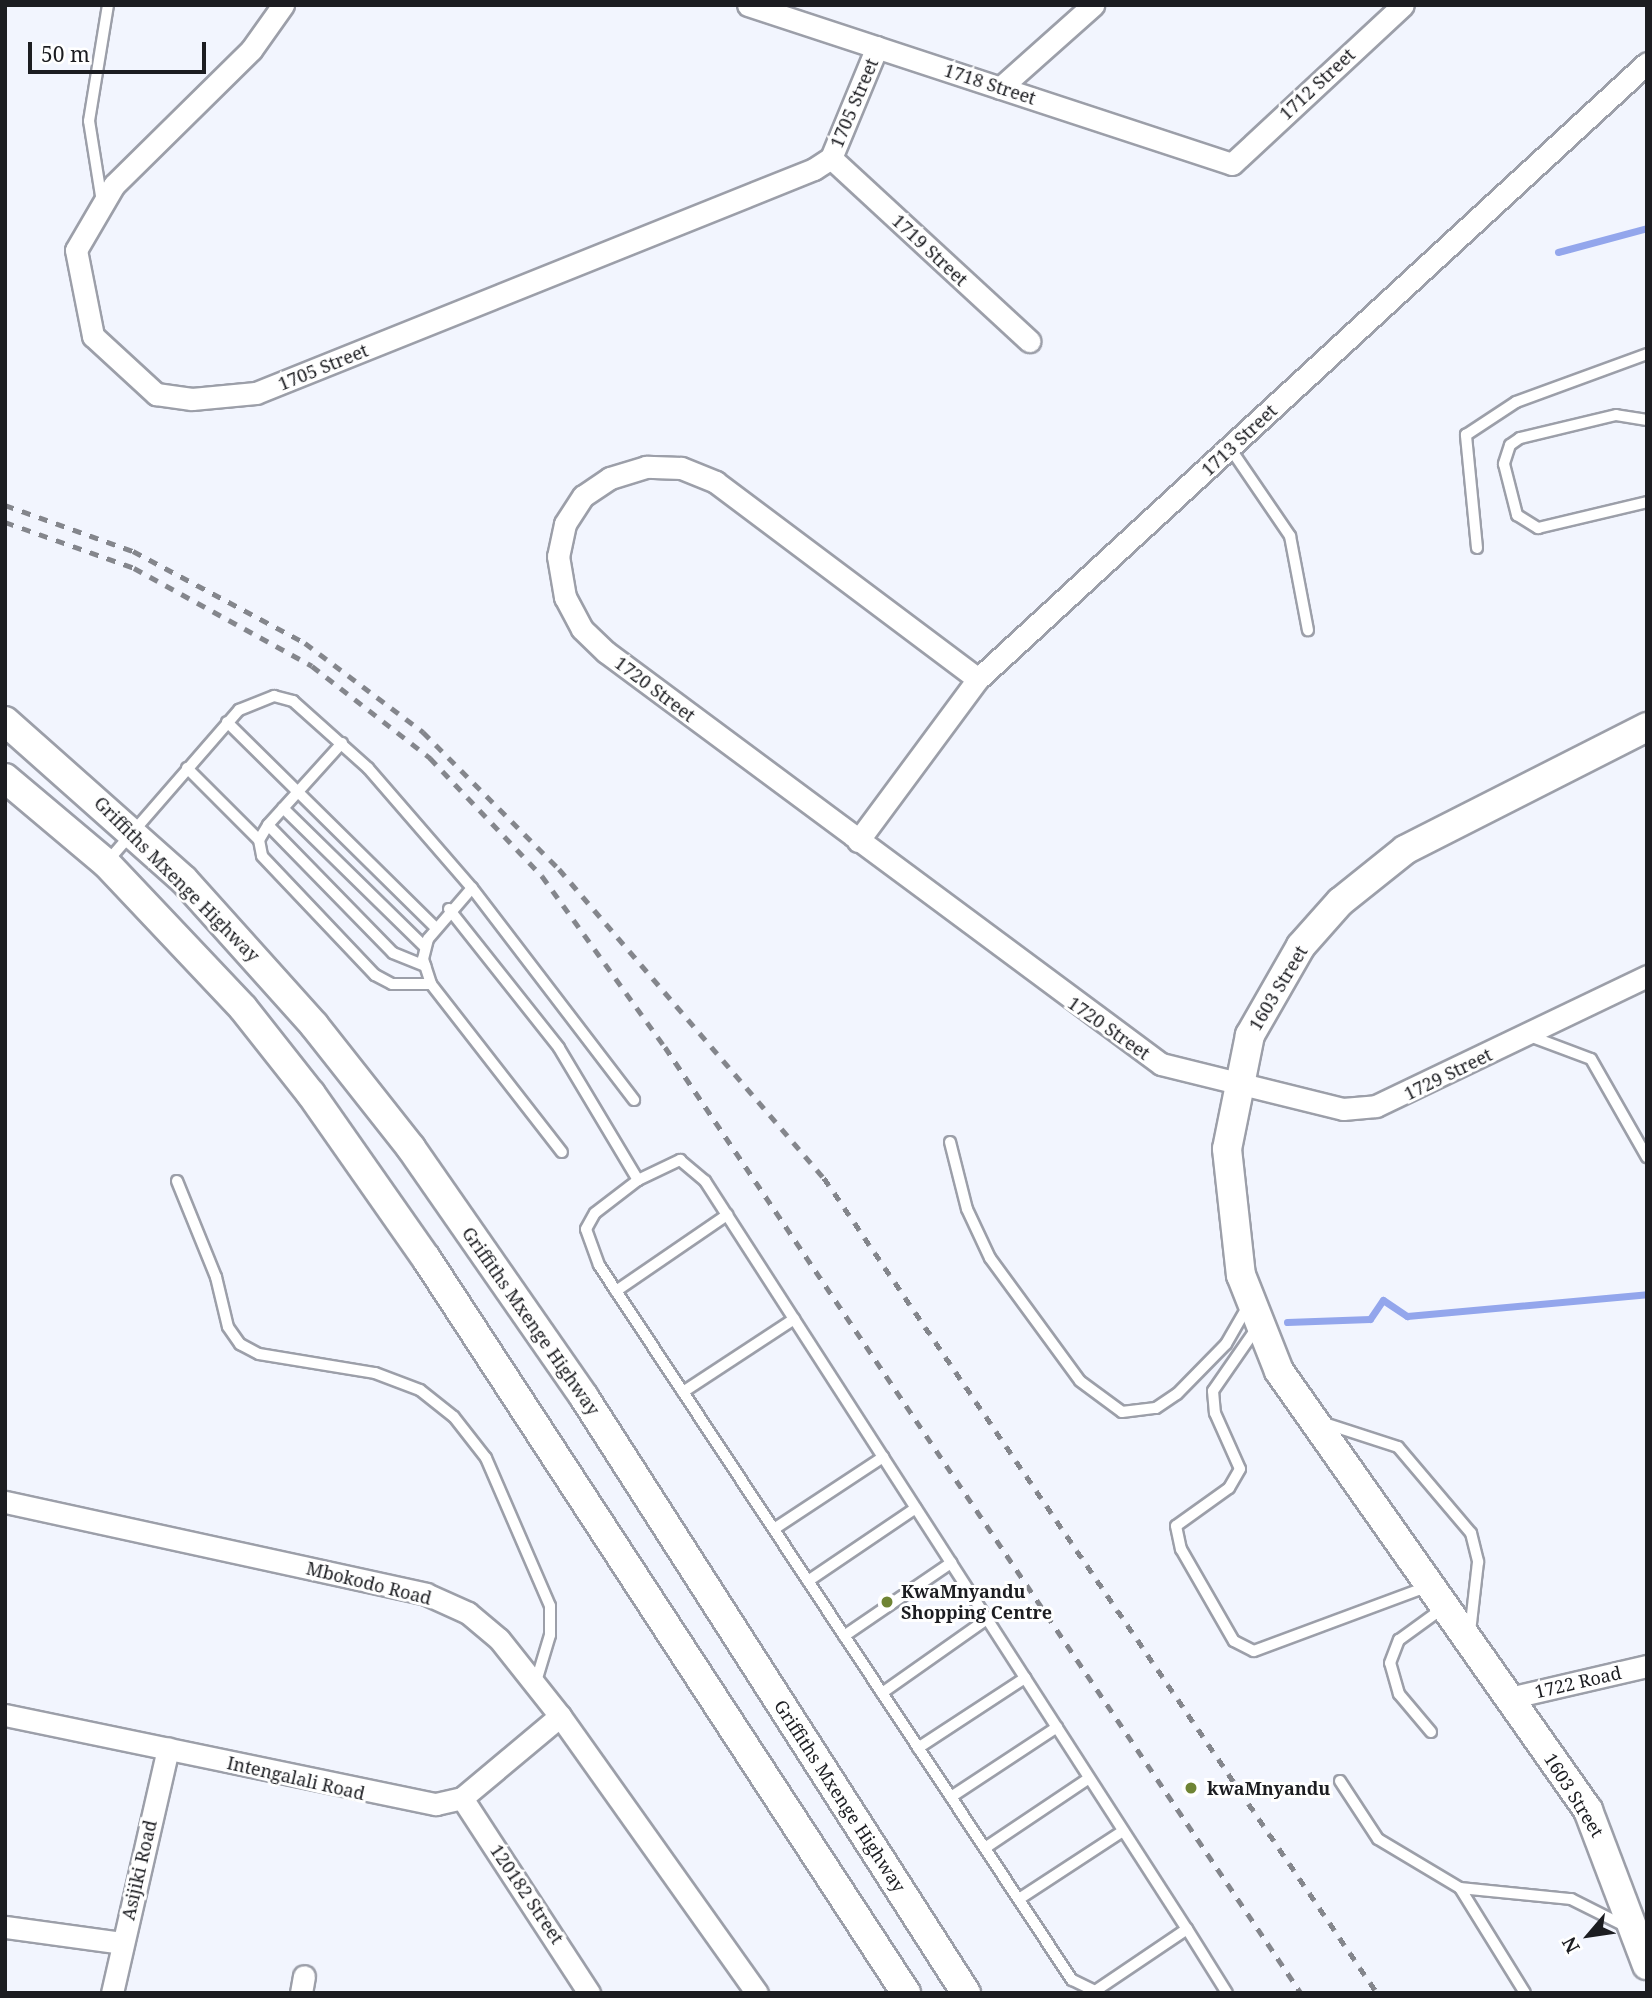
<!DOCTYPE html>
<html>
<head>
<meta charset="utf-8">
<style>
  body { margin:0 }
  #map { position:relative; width:1652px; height:1998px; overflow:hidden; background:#f2f5fe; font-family:"Noto Serif",serif }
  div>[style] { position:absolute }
  .stream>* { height:7px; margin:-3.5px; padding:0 3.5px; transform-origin:3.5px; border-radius:3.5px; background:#93a6ec }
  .roads { filter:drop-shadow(2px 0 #9c9fa9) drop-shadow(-2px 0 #9c9fa9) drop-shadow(0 2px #9c9fa9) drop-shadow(0 -2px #9c9fa9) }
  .lane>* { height:10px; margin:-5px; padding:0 5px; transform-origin:5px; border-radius:5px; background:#fff }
  .street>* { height:21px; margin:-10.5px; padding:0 10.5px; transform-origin:10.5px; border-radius:10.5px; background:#fff }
  .secondary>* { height:28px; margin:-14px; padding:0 14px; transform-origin:14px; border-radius:14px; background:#fff }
  .rail>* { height:5px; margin-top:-2.5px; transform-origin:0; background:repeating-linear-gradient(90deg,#84868c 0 9px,transparent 0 18px) }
  .dots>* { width:19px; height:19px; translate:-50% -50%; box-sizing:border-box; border:4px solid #fff; border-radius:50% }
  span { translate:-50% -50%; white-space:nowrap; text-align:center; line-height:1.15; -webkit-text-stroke:6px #fff; paint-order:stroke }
  .street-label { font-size:18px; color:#1c1d21 }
  .poi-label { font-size:18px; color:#1c1d21; font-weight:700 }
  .left { translate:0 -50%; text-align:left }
  .frame { position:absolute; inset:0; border:7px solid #1c1d21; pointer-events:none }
  .north { position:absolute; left:1554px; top:1900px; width:70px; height:70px; -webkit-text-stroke:5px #fff; paint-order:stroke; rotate:241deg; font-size:19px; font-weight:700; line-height:28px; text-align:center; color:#1c1d21 }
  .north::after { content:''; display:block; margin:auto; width:24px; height:32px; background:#1c1d21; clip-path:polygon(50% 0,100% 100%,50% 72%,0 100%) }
  .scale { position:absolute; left:28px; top:42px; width:178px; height:32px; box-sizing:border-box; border:4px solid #1c1d21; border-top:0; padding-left:9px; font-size:21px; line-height:24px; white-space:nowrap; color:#1c1d21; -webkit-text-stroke:5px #fff; paint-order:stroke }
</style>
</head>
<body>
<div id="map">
  <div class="stream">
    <i style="left:1558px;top:252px;width:92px;rotate:-15.1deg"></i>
    <i style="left:1287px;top:1322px;width:83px;rotate:-2.1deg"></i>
    <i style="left:1370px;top:1319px;width:23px;rotate:-56deg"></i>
    <i style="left:1383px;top:1300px;width:29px;rotate:34deg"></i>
    <i style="left:1407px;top:1316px;width:241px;rotate:-5.2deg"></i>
  </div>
  <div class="roads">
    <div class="lane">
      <i style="left:102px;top:202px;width:82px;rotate:-99.1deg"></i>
      <i style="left:89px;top:121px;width:118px;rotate:-80.7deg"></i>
      <i style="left:1647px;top:420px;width:31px;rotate:-171deg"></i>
      <i style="left:1616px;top:415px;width:99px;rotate:166.5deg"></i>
      <i style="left:1520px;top:438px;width:12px;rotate:145deg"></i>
      <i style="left:1510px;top:445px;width:20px;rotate:108deg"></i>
      <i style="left:1504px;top:464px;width:53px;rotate:75.7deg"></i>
      <i style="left:1517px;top:515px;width:25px;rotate:32deg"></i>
      <i style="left:1538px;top:528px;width:112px;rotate:-13.4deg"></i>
      <i style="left:1230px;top:448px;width:107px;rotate:55.7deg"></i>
      <i style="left:1290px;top:536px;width:96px;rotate:79.2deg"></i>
      <i style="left:1477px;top:548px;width:114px;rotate:-95.6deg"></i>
      <i style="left:1466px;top:435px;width:60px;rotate:-33.4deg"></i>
      <i style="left:1516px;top:402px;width:140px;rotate:-20.1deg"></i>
      <i style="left:227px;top:722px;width:292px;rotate:44.6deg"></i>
      <i style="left:342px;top:743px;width:110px;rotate:132.1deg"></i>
      <i style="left:268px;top:825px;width:17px;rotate:121deg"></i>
      <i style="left:259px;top:840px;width:16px;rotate:79deg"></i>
      <i style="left:262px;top:856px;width:164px;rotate:46.5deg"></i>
      <i style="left:375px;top:975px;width:19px;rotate:28deg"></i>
      <i style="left:392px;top:984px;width:39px"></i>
      <i style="left:187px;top:768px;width:102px;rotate:45deg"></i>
      <i style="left:283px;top:808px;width:199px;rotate:44.4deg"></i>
      <i style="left:268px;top:825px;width:179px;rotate:45.7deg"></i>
      <i style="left:393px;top:953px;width:35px;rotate:22deg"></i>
      <i style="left:106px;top:863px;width:203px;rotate:-49deg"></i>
      <i style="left:239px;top:710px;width:38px;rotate:-22deg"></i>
      <i style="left:274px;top:696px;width:20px;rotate:15deg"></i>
      <i style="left:293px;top:701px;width:101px;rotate:41.8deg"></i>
      <i style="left:368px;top:768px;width:159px;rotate:49.1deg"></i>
      <i style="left:472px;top:888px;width:267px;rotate:52.6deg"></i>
      <i style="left:472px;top:888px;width:67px;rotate:130.8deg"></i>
      <i style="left:428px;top:939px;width:21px;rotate:104deg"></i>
      <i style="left:423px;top:959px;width:26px;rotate:72deg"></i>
      <i style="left:431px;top:984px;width:213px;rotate:52.1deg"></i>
      <i style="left:449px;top:909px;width:177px;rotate:51.6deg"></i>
      <i style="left:559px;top:1048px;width:154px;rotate:59.1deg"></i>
      <i style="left:1527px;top:1035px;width:68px;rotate:20.6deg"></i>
      <i style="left:1591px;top:1059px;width:113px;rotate:60.3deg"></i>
      <i style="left:950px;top:1142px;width:69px;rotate:75.8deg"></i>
      <i style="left:967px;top:1209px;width:54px;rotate:64.9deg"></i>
      <i style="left:990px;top:1258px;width:152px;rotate:53.8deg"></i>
      <i style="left:1080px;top:1381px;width:52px;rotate:36.4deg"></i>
      <i style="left:1122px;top:1412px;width:34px;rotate:-7deg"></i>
      <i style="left:1156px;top:1408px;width:25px;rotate:-34deg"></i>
      <i style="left:1177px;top:1394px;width:70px;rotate:-45.6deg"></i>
      <i style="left:1226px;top:1344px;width:46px;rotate:-60.1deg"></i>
      <i style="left:177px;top:1181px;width:104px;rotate:67.9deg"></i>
      <i style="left:216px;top:1277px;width:51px;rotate:76.5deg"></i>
      <i style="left:228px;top:1327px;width:21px;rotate:55deg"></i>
      <i style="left:240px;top:1344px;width:21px;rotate:28deg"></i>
      <i style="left:259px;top:1354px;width:118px;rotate:9.3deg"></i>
      <i style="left:375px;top:1373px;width:48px;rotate:20.7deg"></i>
      <i style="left:420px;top:1390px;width:43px;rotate:38.5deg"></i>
      <i style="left:454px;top:1417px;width:52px;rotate:52deg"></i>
      <i style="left:486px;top:1458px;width:161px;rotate:66.6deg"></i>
      <i style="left:550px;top:1606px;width:29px;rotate:90deg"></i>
      <i style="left:550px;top:1635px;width:52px;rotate:106.7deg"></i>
      <i style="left:616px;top:1291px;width:135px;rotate:-34.4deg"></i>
      <i style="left:1258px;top:1326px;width:79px;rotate:124.7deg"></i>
      <i style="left:1213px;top:1391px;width:22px;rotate:85deg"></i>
      <i style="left:1215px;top:1413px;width:61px;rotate:65.9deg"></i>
      <i style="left:1240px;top:1469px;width:22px;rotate:120deg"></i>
      <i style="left:1229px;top:1488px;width:65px;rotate:144.4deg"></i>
      <i style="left:1176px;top:1526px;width:24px;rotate:78deg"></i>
      <i style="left:1181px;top:1549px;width:106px;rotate:60.1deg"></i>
      <i style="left:1234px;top:1641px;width:22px;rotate:27deg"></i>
      <i style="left:1254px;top:1651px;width:187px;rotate:-20.4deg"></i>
      <i style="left:683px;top:1392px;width:133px;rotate:-33.3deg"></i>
      <i style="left:1321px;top:1422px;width:81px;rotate:18deg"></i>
      <i style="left:1398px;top:1447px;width:113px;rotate:49.7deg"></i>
      <i style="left:1471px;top:1533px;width:30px;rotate:76deg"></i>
      <i style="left:1478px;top:1562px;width:70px;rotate:96.5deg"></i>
      <i style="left:774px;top:1529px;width:131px;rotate:-33.4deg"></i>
      <i style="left:808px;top:1581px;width:130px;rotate:-34.1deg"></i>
      <i style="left:844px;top:1636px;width:130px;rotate:-34.3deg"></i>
      <i style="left:882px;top:1693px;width:128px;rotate:-35.2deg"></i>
      <i style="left:1431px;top:1732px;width:50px;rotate:-130.1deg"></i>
      <i style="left:1399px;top:1694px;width:32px;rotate:-106deg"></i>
      <i style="left:1390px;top:1663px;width:25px;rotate:-69deg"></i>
      <i style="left:1399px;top:1640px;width:54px;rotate:-36deg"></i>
      <i style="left:918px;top:1748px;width:128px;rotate:-33.2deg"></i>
      <i style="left:1340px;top:1781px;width:69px;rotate:56.8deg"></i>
      <i style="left:1378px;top:1839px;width:96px;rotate:30.9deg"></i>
      <i style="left:1460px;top:1888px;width:112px;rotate:5.7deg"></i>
      <i style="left:1571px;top:1899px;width:60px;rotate:26.6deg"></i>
      <i style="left:951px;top:1797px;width:127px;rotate:-33.4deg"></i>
      <i style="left:985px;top:1848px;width:125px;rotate:-33.9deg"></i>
      <i style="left:1460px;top:1888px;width:123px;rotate:58.2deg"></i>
      <i style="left:1019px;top:1899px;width:124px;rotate:-33.2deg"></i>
      <i style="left:1187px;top:1929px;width:111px;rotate:146deg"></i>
      <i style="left:1095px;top:1991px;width:25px;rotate:-154deg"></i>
      <i style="left:1072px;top:1980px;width:857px;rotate:-123.49deg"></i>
      <i style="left:599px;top:1265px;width:38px;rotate:-110deg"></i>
      <i style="left:586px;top:1229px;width:18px;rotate:-61deg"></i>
      <i style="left:595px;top:1213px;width:54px;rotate:-37.5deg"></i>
      <i style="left:638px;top:1180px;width:47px;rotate:-25.5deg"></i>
      <i style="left:680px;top:1160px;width:33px;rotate:40deg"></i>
      <i style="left:705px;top:1181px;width:454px;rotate:57.2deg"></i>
      <i style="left:951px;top:1563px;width:137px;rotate:57.2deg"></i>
      <i style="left:1025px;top:1678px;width:299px;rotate:57.2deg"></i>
      <i style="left:1187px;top:1929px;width:75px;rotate:58deg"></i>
    </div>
    <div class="street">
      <i style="left:283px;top:5px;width:55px;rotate:125.4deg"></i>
      <i style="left:251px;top:50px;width:192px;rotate:135.4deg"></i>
      <i style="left:114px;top:185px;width:75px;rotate:120.3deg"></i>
      <i style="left:76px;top:250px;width:88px;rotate:78.8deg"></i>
      <i style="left:93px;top:336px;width:86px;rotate:42.6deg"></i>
      <i style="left:156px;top:394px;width:36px;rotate:8deg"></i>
      <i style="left:192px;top:399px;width:64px;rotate:-5.4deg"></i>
      <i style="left:256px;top:393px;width:601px;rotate:-21.87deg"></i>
      <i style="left:814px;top:169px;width:20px;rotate:-33deg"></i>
      <i style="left:831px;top:158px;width:120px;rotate:-67.5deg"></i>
      <i style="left:748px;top:5px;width:509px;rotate:18.19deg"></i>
      <i style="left:1232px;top:164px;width:233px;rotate:-42.9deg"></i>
      <i style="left:1000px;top:88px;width:125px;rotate:-41.7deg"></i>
      <i style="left:831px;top:158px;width:270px;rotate:42.7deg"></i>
      <i style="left:978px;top:679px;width:328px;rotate:-143.1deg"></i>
      <i style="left:716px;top:482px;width:38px;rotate:-158deg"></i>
      <i style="left:681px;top:468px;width:35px;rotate:-178deg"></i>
      <i style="left:646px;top:467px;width:38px;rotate:163deg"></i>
      <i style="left:610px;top:478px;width:32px;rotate:146deg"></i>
      <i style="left:583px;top:496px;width:33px;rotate:123deg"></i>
      <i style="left:565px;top:524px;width:33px;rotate:102deg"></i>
      <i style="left:558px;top:556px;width:42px;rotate:80.3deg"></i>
      <i style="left:565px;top:597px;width:36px;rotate:62deg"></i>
      <i style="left:582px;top:629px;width:33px;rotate:44deg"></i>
      <i style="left:606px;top:652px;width:691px;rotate:36.59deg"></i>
      <i style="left:1161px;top:1064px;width:187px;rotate:13.9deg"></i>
      <i style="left:1343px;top:1109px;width:33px;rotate:-5deg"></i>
      <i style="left:1376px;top:1106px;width:301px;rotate:-25.6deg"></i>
      <i style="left:858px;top:841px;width:202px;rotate:-53.5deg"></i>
      <i style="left:978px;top:679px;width:909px;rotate:-42.64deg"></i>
      <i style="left:5px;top:1502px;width:431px;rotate:12.3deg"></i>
      <i style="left:426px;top:1594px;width:46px;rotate:24.3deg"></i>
      <i style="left:468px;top:1613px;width:40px;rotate:40deg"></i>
      <i style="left:499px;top:1639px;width:98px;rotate:51.6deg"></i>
      <i style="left:560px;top:1716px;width:340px;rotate:54.6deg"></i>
      <i style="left:1509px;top:1698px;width:142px;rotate:-13.1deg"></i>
      <i style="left:5px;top:1715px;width:440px;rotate:11.7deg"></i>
      <i style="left:436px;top:1804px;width:27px;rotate:-13deg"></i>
      <i style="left:462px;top:1798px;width:128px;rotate:-39.9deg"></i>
      <i style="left:462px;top:1798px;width:233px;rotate:56.9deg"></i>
      <i style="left:5px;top:1927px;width:118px;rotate:7.8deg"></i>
      <i style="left:112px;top:1993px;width:251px;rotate:-77.1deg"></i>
      <i style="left:301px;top:1993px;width:17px;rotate:-80deg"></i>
    </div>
    <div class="secondary">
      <i style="left:5px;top:721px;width:239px;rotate:41.6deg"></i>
      <i style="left:184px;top:880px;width:195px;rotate:48.1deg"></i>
      <i style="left:314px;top:1025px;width:157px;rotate:51.7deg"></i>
      <i style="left:411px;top:1148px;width:303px;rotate:55.2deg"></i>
      <i style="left:584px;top:1397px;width:708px;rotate:57.34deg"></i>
      <i style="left:1647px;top:727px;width:271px;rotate:153.1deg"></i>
      <i style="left:1405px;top:850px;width:83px;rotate:141.3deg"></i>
      <i style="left:1340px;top:902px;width:59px;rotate:131.6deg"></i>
      <i style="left:1301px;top:946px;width:103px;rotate:119.8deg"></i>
      <i style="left:1250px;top:1035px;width:116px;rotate:101.4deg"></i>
      <i style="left:1227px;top:1149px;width:127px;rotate:83.7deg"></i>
      <i style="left:1241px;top:1275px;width:103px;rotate:68.4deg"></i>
      <i style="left:1279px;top:1371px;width:537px;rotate:54.86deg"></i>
      <i style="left:1588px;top:1810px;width:166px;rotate:69.2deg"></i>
      <i style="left:5px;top:778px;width:132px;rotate:40.1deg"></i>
      <i style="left:106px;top:863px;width:199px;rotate:46.6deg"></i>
      <i style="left:243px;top:1008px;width:110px;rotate:51.7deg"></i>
      <i style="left:311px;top:1094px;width:200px;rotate:55deg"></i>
      <i style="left:426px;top:1258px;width:878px;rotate:56.85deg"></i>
    </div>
  </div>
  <div class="rail">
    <i style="left:5px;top:505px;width:136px;rotate:19.8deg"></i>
    <i style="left:133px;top:551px;width:195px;rotate:28.1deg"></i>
    <i style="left:305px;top:643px;width:148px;rotate:37deg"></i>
    <i style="left:423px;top:732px;width:193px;rotate:45.2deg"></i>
    <i style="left:559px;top:869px;width:407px;rotate:49.4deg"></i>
    <i style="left:824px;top:1178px;width:985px;rotate:55.84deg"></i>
    <i style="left:5px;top:522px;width:137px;rotate:19.6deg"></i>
    <i style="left:134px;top:568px;width:203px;rotate:28.8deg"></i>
    <i style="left:312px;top:666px;width:150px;rotate:37.9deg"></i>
    <i style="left:430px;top:758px;width:163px;rotate:46.5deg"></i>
    <i style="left:542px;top:876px;width:211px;rotate:54.3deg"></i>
    <i style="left:665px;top:1047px;width:1140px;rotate:56.09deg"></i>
  </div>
  <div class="dots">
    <i style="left:887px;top:1602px;background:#6f8434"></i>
    <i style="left:1191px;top:1788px;background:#6f8434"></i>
  </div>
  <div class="street-label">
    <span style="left:990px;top:84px;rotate:18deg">1718 Street</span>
    <span style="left:1317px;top:84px;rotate:-43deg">1712 Street</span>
    <span style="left:854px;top:103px;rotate:-67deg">1705 Street</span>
    <span style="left:930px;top:250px;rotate:43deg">1719 Street</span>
    <span style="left:323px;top:367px;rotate:-22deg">1705 Street</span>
    <span style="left:1239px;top:440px;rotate:-43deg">1713 Street</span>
    <span style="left:655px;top:689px;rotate:37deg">1720 Street</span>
    <span style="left:177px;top:879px;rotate:45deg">Griffiths Mxenge Highway</span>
    <span style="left:1278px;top:988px;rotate:-59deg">1603 Street</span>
    <span style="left:1109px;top:1028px;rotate:35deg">1720 Street</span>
    <span style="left:1448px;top:1074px;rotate:-26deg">1729 Street</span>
    <span style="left:531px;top:1321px;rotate:55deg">Griffiths Mxenge Highway</span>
    <span style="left:369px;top:1583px;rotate:14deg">Mbokodo Road</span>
    <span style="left:1578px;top:1682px;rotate:-13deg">1722 Road</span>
    <span style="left:296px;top:1778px;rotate:13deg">Intengalali Road</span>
    <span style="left:1574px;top:1795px;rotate:58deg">1603 Street</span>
    <span style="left:840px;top:1796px;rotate:57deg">Griffiths Mxenge Highway</span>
    <span style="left:139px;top:1870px;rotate:-77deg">Asijiki Road</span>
    <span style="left:527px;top:1894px;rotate:56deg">120182 Street</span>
  </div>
  <div class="poi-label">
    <span class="left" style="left:901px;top:1602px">KwaMnyandu<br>Shopping Centre</span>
    <span class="left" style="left:1207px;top:1788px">kwaMnyandu</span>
  </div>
  <div class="frame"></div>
  <div class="north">N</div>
  <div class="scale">50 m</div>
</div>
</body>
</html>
